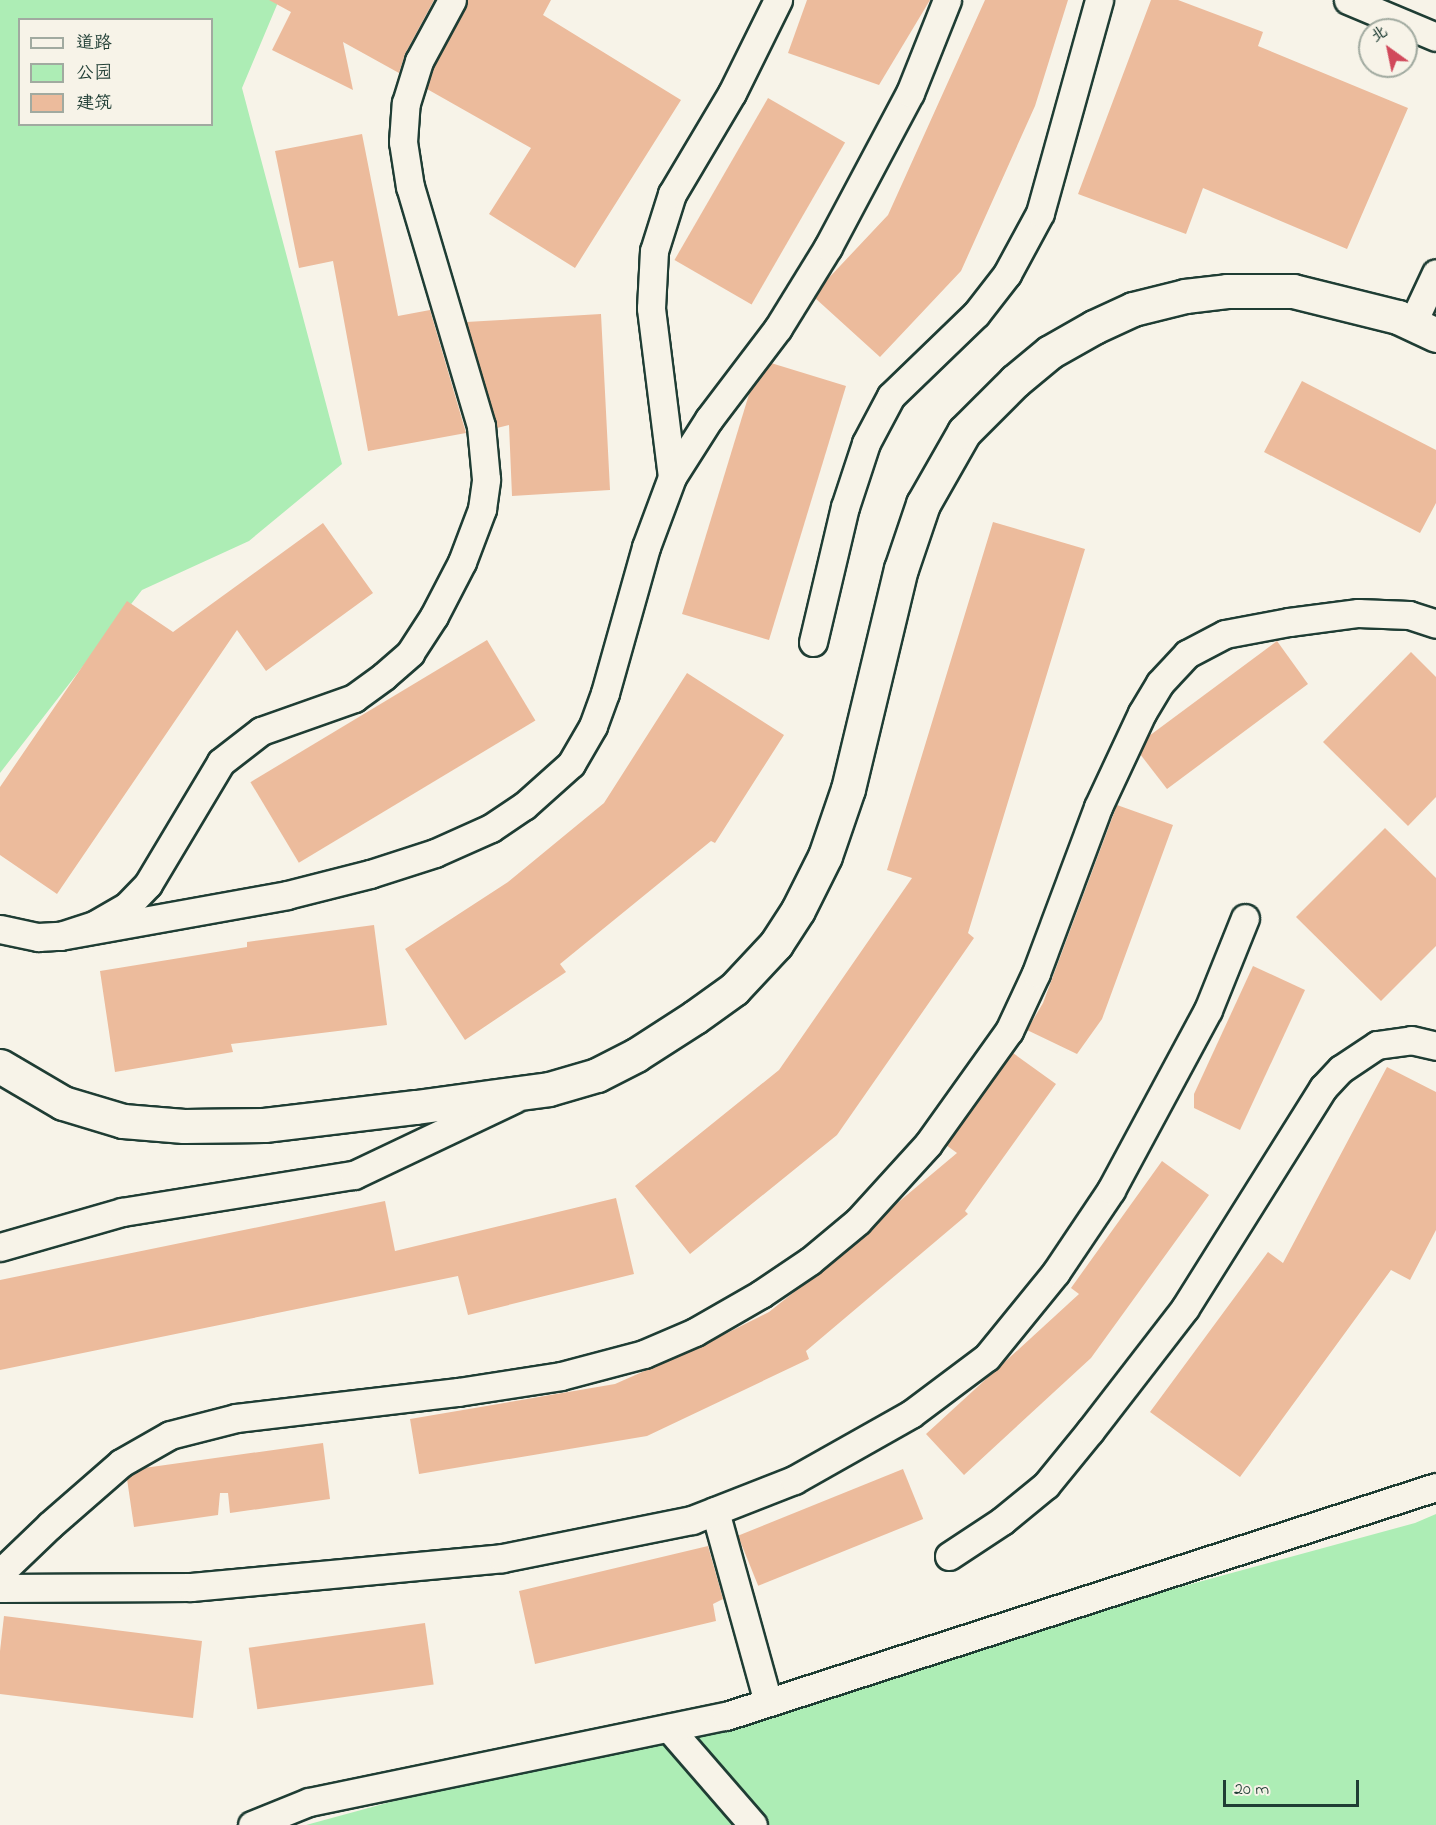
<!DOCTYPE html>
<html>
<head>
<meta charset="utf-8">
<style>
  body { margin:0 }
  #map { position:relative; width:1436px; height:1825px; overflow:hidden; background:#f7f3e8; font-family:"Indie Flower","LXGW WenKai TC",sans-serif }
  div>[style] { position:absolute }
  .green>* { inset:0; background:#adedb5 }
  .building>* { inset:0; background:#ecbb9c; transform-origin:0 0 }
  .roads { filter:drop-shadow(2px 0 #1f3d34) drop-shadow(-2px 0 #1f3d34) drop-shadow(0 2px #1f3d34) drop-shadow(0 -2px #1f3d34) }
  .service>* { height:27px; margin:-13.5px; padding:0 13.5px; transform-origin:13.5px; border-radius:13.5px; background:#f7f3e8 }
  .minor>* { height:33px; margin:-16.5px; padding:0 16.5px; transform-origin:16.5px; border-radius:16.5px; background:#f7f3e8 }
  span { translate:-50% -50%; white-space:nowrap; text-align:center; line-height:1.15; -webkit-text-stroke:4.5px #f7f3e8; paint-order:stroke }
  .legend { position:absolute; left:18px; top:18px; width:195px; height:108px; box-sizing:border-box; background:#f7f3e8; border:2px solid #a1aaa0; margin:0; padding:8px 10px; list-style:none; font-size:18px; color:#1f3d34 }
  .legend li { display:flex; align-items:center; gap:12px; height:30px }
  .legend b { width:30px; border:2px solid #a1aaa0 }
  .north { position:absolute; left:1358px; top:18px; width:60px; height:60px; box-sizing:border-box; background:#f7f3e8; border:2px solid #a1aaa0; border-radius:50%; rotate:327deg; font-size:16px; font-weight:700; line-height:24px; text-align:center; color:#1f3d34 }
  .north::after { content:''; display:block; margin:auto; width:21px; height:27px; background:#d1495b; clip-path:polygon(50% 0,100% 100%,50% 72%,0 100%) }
  .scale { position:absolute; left:1223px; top:1780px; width:136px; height:27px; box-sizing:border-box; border:3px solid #1f3d34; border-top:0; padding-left:8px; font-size:18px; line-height:21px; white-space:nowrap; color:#1f3d34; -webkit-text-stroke:4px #f7f3e8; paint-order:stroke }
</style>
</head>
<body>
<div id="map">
  <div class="green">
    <i style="clip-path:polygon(evenodd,0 0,279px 0,242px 88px,342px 464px,249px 541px,142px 590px,0 773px,0 0,20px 20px,212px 20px,212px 124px,20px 124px,20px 20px)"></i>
    <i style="clip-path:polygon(1436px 1514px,1436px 1825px,306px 1825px,1415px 1523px)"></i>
  </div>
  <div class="building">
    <i style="clip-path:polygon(269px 0,434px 0,405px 54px,399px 73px,343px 42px,353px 90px,272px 50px,291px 12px)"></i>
    <i style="clip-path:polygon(468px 0,551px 0,543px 15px,681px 100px,575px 268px,489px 214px,531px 148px,427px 89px,434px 67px)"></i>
    <i style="clip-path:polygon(807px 0,930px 0,879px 85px,788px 53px)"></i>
    <i style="clip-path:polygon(985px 0,1068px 0,1035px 106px,961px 271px,880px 357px,815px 298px,824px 283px,888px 215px)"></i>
    <i style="clip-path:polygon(1151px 0,1178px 0,1263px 32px,1258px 46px,1408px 108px,1347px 249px,1203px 188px,1186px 234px,1078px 194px)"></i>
    <i style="left:768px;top:98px;width:89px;height:187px;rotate:30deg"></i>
    <i style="clip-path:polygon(362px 134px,398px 316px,430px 310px,466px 433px,368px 451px,333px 261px,299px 268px,275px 151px)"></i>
    <i style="clip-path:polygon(601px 314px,610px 490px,512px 496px,509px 425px,497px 428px,466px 322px)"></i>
    <i style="clip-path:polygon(771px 363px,846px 386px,769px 640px,682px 614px,750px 391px)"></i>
    <i style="clip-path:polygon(1302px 381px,1436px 450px,1436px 503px,1420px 533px,1264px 452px)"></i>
    <i style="clip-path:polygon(993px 522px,1085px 549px,968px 933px,974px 938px,837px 1135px,690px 1254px,635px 1186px,779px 1070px,912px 878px,887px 870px)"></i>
    <i style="clip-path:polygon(323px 523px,373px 593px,266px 671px,237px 630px,57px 894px,0 855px,0 787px,127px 601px,173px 632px)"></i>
    <i style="left:487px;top:640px;width:94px;height:276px;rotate:59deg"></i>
    <i style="clip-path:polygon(1277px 641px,1308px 684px,1167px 789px,1140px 754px,1149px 736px)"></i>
    <i style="clip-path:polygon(1411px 652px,1436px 677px,1436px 797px,1408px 826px,1323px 742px)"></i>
    <i style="clip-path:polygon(687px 673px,784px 735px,715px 843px,711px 841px,560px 964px,566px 972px,465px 1040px,405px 949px,508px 882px,604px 803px)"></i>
    <i style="clip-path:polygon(1117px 805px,1173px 825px,1102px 1019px,1077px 1054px,1027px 1030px,1043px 1003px)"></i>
    <i style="clip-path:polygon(1385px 828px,1436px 878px,1436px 946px,1381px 1001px,1296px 917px)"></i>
    <i style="clip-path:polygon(374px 925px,387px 1025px,231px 1044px,233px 1052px,115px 1072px,100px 971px,247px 947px,247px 942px)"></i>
    <i style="clip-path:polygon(1253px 966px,1305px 990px,1240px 1130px,1194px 1108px,1194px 1094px)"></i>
    <i style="clip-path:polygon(1013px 1053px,1056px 1084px,965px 1211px,968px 1214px,806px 1351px,809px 1359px,647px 1436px,419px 1474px,410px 1419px,615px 1384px,701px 1346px,769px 1312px,868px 1233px,889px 1210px,957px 1153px,946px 1145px)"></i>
    <i style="clip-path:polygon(1387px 1067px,1436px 1092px,1436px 1230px,1410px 1280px,1391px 1270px,1240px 1477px,1150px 1412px,1268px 1252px,1283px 1263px)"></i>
    <i style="clip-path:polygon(1162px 1161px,1209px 1195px,1091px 1358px,964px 1475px,926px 1434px,1079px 1294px,1071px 1288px)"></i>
    <i style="clip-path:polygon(616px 1198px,634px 1274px,468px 1315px,458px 1276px,0 1370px,0 1280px,385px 1201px,395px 1251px)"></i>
    <i style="clip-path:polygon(323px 1443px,330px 1499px,230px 1513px,228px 1493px,220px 1493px,218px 1515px,134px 1527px,127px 1479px,144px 1468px)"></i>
    <i style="left:903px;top:1469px;width:54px;height:178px;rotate:68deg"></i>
    <i style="clip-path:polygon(708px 1546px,723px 1599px,713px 1604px,716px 1621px,535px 1664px,519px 1591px)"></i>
    <i style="clip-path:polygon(4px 1616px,202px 1641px,193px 1718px,0 1694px,0 1651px)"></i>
    <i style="left:425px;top:1623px;width:62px;height:178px;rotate:82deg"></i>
  </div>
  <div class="roads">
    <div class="service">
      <i style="left:1348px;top:0;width:95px;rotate:22.8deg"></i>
      <i style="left:1412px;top:324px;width:56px;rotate:-64.8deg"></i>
      <i style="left:672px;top:477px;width:170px;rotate:-97.1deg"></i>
      <i style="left:651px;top:308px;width:57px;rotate:-87deg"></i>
      <i style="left:654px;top:251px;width:60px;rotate:-72.5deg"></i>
      <i style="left:672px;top:194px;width:117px;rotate:-59.3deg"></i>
      <i style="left:732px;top:93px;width:104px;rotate:-63.7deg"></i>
      <i style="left:813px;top:642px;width:139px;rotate:-76.7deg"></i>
      <i style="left:845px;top:507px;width:67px;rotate:-71.8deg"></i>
      <i style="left:866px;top:443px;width:53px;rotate:-62deg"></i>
      <i style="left:891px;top:396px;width:118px;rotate:-44deg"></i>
      <i style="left:976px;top:314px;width:51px;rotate:-52.2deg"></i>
      <i style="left:1007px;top:274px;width:69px;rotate:-61.6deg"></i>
      <i style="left:1040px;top:213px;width:221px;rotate:-74.5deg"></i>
      <i style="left:0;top:929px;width:39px;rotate:12deg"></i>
      <i style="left:38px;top:937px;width:22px;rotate:-3deg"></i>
      <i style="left:60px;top:936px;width:38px;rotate:-18deg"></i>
      <i style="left:96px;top:924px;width:36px;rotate:-30deg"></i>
      <i style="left:127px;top:906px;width:30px;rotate:-46deg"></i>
      <i style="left:148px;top:884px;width:142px;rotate:-59.1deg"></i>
      <i style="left:221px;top:762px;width:51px;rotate:-37.8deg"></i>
      <i style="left:261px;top:731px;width:99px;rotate:-19.5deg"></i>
      <i style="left:354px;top:698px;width:37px;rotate:-36deg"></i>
      <i style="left:384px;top:676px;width:35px;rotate:-41deg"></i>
      <i style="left:410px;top:653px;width:44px;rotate:-57deg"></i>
      <i style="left:434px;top:616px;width:61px;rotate:-62.6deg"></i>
      <i style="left:462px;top:562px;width:57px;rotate:-69.3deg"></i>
      <i style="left:482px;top:509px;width:30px;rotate:-82deg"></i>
      <i style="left:486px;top:479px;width:53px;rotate:-95.4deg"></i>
      <i style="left:481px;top:426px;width:249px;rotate:-106.5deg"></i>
      <i style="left:410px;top:187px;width:46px;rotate:-98.8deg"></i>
      <i style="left:403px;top:142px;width:39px;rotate:-86deg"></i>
      <i style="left:406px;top:103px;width:44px;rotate:-72.8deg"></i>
      <i style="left:419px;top:61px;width:69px;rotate:-61.6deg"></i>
      <i style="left:60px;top:936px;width:231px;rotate:-10.2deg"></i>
      <i style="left:287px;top:895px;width:86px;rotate:-14.2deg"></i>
      <i style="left:370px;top:874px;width:68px;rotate:-17.9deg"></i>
      <i style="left:435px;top:853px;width:61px;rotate:-24.1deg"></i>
      <i style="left:491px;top:828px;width:40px;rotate:-34deg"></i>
      <i style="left:524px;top:806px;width:63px;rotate:-41.8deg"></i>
      <i style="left:571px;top:764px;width:44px;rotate:-59.9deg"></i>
      <i style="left:593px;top:726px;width:35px;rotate:-70deg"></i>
      <i style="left:605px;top:693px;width:152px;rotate:-74.3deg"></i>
      <i style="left:646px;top:547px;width:75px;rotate:-69.6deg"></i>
      <i style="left:672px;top:477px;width:69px;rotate:-57.5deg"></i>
      <i style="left:709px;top:419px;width:114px;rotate:-52.8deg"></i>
      <i style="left:778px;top:328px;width:95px;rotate:-58.3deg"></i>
      <i style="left:828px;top:247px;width:174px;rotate:-62deg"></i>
      <i style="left:910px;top:93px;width:100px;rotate:-68.3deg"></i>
      <i style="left:0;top:1247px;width:127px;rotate:-16deg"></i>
      <i style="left:122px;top:1212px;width:235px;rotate:-9.1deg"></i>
      <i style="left:354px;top:1175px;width:177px;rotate:-25.4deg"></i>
      <i style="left:715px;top:1511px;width:198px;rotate:74.5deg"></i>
      <i style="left:949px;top:1556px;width:64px;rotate:-33.4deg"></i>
      <i style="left:1002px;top:1521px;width:57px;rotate:-39.3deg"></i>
      <i style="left:1046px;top:1485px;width:70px;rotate:-50.8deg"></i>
      <i style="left:1090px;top:1431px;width:155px;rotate:-52.3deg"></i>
      <i style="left:1185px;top:1308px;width:260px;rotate:-57.9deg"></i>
      <i style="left:1323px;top:1088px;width:26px;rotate:-47deg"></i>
      <i style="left:1341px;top:1069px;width:43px;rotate:-33.7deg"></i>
      <i style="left:1377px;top:1045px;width:34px;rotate:-8deg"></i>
      <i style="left:1411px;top:1040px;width:26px;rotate:13deg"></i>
      <i style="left:0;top:1573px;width:69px;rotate:-43.8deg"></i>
      <i style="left:50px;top:1525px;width:94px;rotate:-41.1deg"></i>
      <i style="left:121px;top:1463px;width:56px;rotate:-29.7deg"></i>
      <i style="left:170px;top:1435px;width:68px;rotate:-14.4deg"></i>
      <i style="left:236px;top:1418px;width:224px;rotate:-6.7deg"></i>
      <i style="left:458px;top:1392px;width:104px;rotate:-8.8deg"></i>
      <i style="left:561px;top:1376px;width:86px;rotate:-14.8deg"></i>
      <i style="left:644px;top:1354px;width:56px;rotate:-23.3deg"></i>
      <i style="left:695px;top:1332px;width:76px;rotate:-29.9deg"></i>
      <i style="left:761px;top:1294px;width:59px;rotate:-34deg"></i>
      <i style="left:810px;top:1261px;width:62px;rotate:-39.8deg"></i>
      <i style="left:858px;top:1221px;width:104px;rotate:-47.7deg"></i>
      <i style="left:928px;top:1144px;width:139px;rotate:-54.4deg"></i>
      <i style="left:1009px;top:1031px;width:64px;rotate:-65deg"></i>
      <i style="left:1036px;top:973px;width:177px;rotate:-69.5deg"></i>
      <i style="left:1098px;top:807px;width:104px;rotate:-64.9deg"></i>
      <i style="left:1142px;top:713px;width:35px;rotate:-59deg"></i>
      <i style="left:1160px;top:683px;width:40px;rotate:-47deg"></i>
      <i style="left:1187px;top:654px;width:43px;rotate:-27.8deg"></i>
      <i style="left:1225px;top:634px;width:65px;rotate:-10.6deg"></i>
      <i style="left:1289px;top:622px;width:70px;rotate:-7.4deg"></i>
      <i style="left:1358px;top:613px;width:51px;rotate:2.2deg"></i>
      <i style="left:1409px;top:615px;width:28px;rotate:18deg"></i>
      <i style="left:0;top:1588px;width:191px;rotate:-0.3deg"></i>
      <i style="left:191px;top:1587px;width:312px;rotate:-5.3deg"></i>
      <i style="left:502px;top:1558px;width:194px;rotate:-11.3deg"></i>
      <i style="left:692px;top:1520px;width:110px;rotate:-21.4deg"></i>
      <i style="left:794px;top:1480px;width:134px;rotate:-29.4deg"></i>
      <i style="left:911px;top:1414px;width:95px;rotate:-36.9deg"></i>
      <i style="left:987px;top:1357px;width:109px;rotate:-50.9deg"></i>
      <i style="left:1056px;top:1272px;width:99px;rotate:-56.1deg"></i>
      <i style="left:1111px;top:1190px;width:204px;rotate:-61.7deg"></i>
      <i style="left:1208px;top:1010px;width:99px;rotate:-68.1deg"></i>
      <i style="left:669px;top:1728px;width:128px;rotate:49.1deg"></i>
      <i style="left:252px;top:1825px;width:61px;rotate:-22deg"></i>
      <i style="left:309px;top:1802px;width:426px;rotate:-11.7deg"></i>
      <i style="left:726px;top:1716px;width:746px;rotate:-17.88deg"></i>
    </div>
    <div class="minor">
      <i style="left:0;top:1066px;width:73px;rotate:30.4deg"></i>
      <i style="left:63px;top:1103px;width:63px;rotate:16.7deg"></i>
      <i style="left:123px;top:1121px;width:61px;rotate:4.7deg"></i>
      <i style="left:184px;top:1126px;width:80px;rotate:-0.7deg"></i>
      <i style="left:264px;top:1125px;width:153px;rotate:-6.8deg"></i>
      <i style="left:416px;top:1107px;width:134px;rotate:-7.7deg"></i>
      <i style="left:549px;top:1089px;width:50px;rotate:-16.3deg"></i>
      <i style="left:597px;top:1075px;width:44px;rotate:-27.1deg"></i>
      <i style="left:636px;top:1055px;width:70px;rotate:-32.8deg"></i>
      <i style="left:695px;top:1017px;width:48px;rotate:-35.7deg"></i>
      <i style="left:734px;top:989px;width:62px;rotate:-47deg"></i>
      <i style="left:776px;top:944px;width:40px;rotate:-57.1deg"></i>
      <i style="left:798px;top:910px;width:60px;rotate:-63.4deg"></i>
      <i style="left:825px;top:856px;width:71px;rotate:-71.1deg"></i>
      <i style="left:848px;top:789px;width:226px;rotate:-76.5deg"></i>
      <i style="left:901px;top:569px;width:69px;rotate:-71.3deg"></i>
      <i style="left:923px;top:504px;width:83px;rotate:-60.3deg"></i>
      <i style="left:964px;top:432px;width:72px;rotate:-45deg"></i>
      <i style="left:1015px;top:381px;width:45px;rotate:-39.6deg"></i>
      <i style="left:1050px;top:352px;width:51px;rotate:-29.6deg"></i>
      <i style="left:1094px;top:327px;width:43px;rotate:-24.8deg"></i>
      <i style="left:1133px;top:309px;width:54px;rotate:-14deg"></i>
      <i style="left:1185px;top:296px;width:42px;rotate:-6.8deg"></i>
      <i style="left:1227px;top:291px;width:66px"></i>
      <i style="left:1293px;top:291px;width:108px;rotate:13.9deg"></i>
      <i style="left:1398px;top:317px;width:42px;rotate:25.3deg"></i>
    </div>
  </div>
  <ul class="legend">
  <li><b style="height:8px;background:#f7f3e8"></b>道路</li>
  <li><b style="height:16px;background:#adedb5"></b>公园</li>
  <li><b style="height:16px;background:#ecbb9c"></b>建筑</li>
  </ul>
  <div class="north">北</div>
  <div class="scale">20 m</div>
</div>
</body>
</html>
